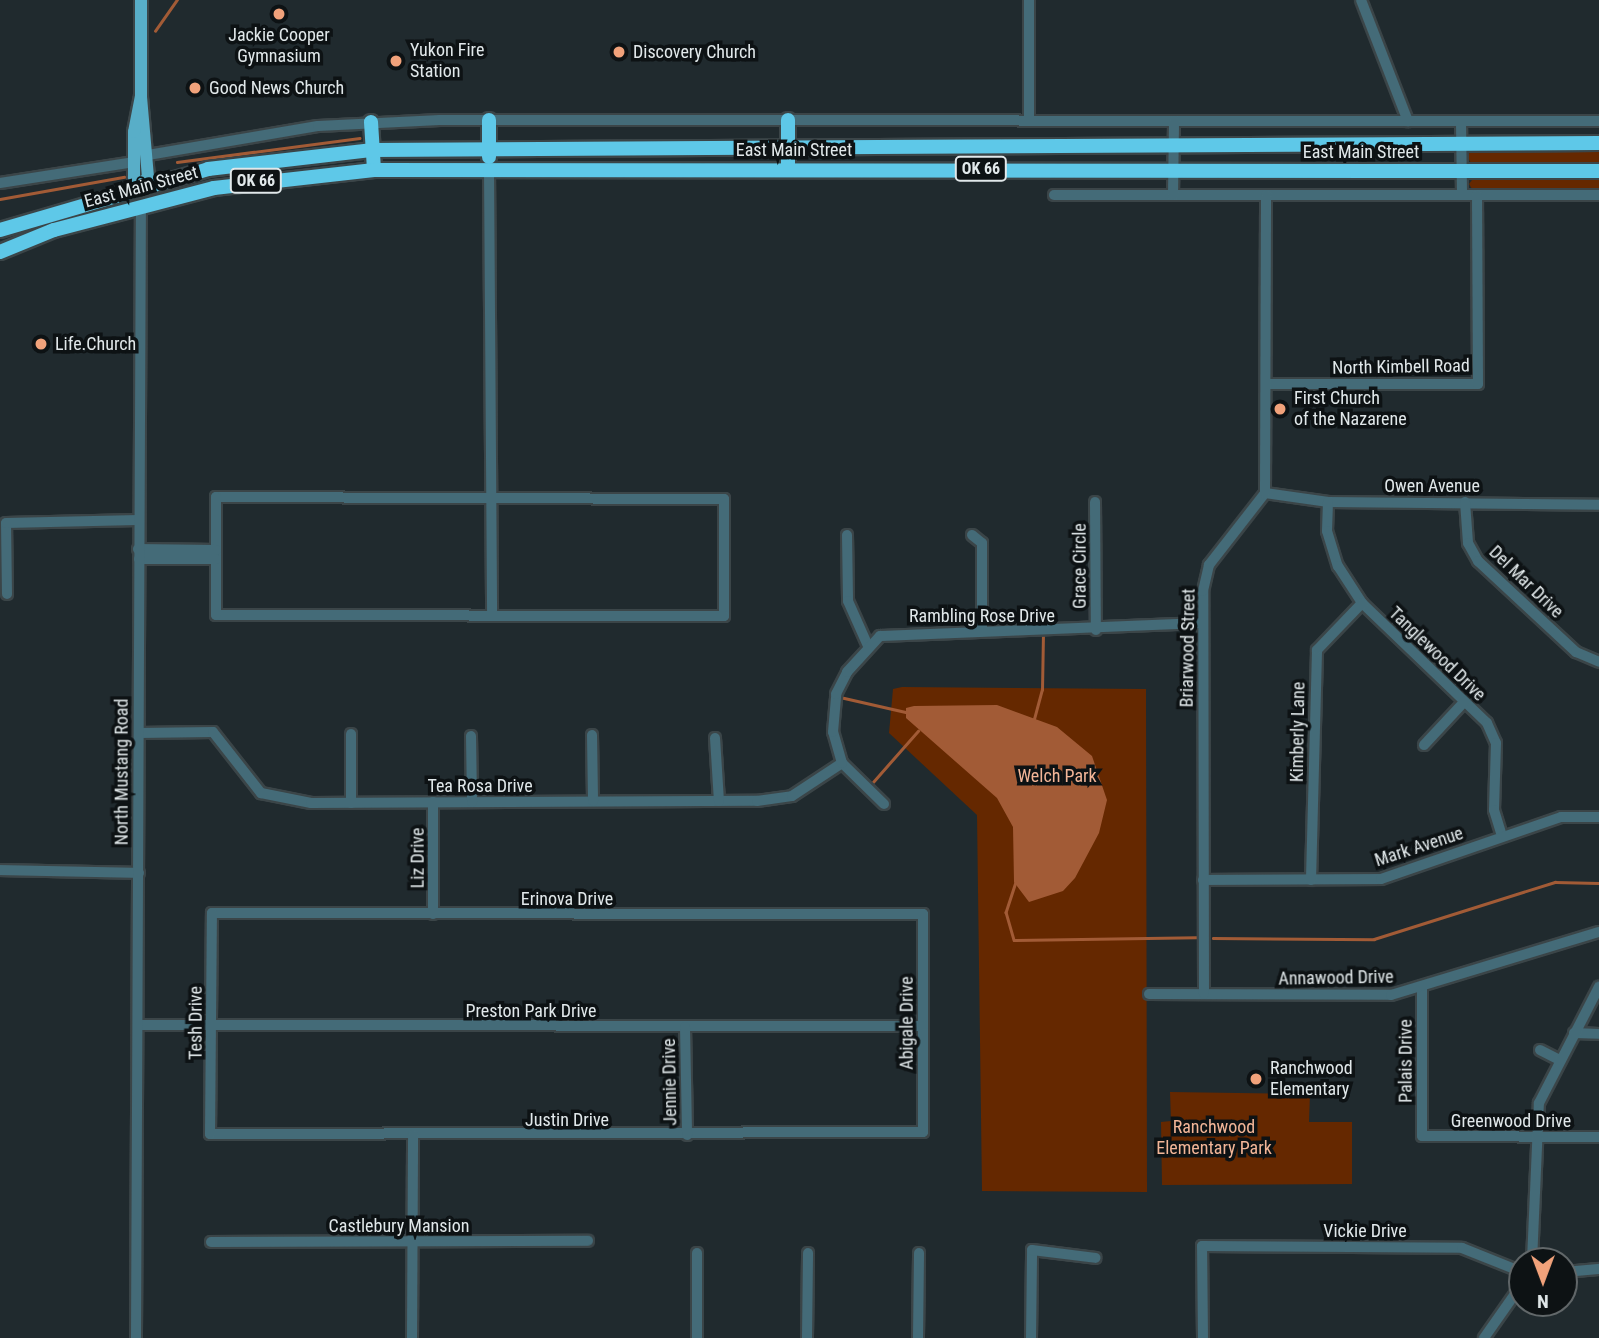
<!DOCTYPE html>
<html>
<head>
<meta charset="utf-8">
<style>
  body { margin:0 }
  #map { position:relative; width:1599px; height:1338px; overflow:hidden; background:#202a2e; font-family:"Roboto Condensed",sans-serif }
  div>[style] { position:absolute }
  .green>* { inset:0; background:#652800 }
  .water>* { inset:0; background:#a25b36 }
  .stream>* { height:2.5px; margin:-1.25px; padding:0 1.25px; transform-origin:1.25px; border-radius:1.25px; background:#a25b36 }
  .roads { filter:drop-shadow(2px 0 #3b4548) drop-shadow(-2px 0 #3b4548) drop-shadow(0 2px #3b4548) drop-shadow(0 -2px #3b4548) }
  .minor>* { height:10px; margin:-5px; padding:0 5px; transform-origin:5px; border-radius:5px; background:#446b78 }
  .major>* { height:12px; margin:-6px; padding:0 6px; transform-origin:6px; border-radius:6px; background:#58aec8 }
  .highway>* { height:14px; margin:-7px; padding:0 7px; transform-origin:7px; border-radius:7px; background:#5ec8e8 }
  .dots>* { width:19px; height:19px; translate:-50% -50%; box-sizing:border-box; border:4px solid #0d1214; border-radius:50% }
  span { translate:-50% -50%; white-space:nowrap; text-align:center; line-height:1.15; -webkit-text-stroke:7px #0d1214; paint-order:stroke }
  .shield-label span { padding:2px 5px; background:#0d1214; border:2px solid; border-radius:5px; -webkit-text-stroke-width:0 }
  .shield-label { font-size:16px; color:#e1e8ea; font-weight:700 }
  .poi-label { font-size:18px; color:#e1e8ea }
  .left { translate:0 -50%; text-align:left }
  .street-label { font-size:18px; color:#e1e8ea }
  .park-label { font-size:18px; color:#f3b698 }
  .north { position:absolute; left:1508px; top:1247px; width:70px; height:70px; box-sizing:border-box; background:#0d1214; border:2px solid #62686a; border-radius:50%; rotate:180deg; font-size:19px; font-weight:700; line-height:28px; text-align:center; color:#e1e8ea }
  .north::after { content:''; display:block; margin:auto; width:24px; height:32px; background:#f1a27b; clip-path:polygon(50% 0,100% 100%,50% 72%,0 100%) }
</style>
</head>
<body>
<div id="map">
  <div class="green">
    <i style="clip-path:polygon(1599px 149px,1599px 167px,1472px 165px,1467px 156px,1472px 150px)"></i>
    <i style="clip-path:polygon(1475px 176px,1599px 176px,1599px 191px,1473px 191px,1469px 184px)"></i>
    <i style="clip-path:polygon(902px 687px,1146px 689px,1147px 1192px,982px 1191px,977px 815px,889px 733px,893px 689px)"></i>
    <i style="clip-path:polygon(1170px 1092px,1310px 1094px,1309px 1122px,1352px 1122px,1352px 1184px,1162px 1185px,1161px 1122px,1171px 1121px)"></i>
  </div>
  <div class="water">
    <i style="clip-path:polygon(997px 705px,1057px 727px,1092px 756px,1107px 800px,1099px 833px,1075px 878px,1063px 891px,1029px 902px,1014px 882px,1013px 827px,997px 798px,906px 718px,906px 708px,914px 706px)"></i>
  </div>
  <div class="stream">
    <i style="left:155px;top:31px;width:38px;rotate:-55deg"></i>
    <i style="left:177px;top:162px;width:184px;rotate:-7.5deg"></i>
    <i style="left:0;top:199px;width:126px;rotate:-10.1deg"></i>
    <i style="left:840px;top:697px;width:68px;rotate:12.8deg"></i>
    <i style="left:1034px;top:719px;width:30px;rotate:-75deg"></i>
    <i style="left:1042px;top:690px;width:55px;rotate:-89deg"></i>
    <i style="left:873px;top:782px;width:68px;rotate:-48.6deg"></i>
    <i style="left:1016px;top:882px;width:32px;rotate:108deg"></i>
    <i style="left:1006px;top:912px;width:29px;rotate:74deg"></i>
    <i style="left:1014px;top:940px;width:182px;rotate:-0.9deg"></i>
    <i style="left:1213px;top:938px;width:161px;rotate:0.4deg"></i>
    <i style="left:1374px;top:939px;width:190px;rotate:-17.5deg"></i>
    <i style="left:1555px;top:882px;width:44px;rotate:1.3deg"></i>
  </div>
  <div class="roads">
    <div class="minor">
      <i style="left:1029px;top:0;width:121px;rotate:90deg"></i>
      <i style="left:1361px;top:0;width:130px;rotate:68.8deg"></i>
      <i style="left:1461px;top:122px;width:73px;rotate:89.2deg"></i>
      <i style="left:148px;top:155px;width:172px;rotate:-9.7deg"></i>
      <i style="left:318px;top:126px;width:122px;rotate:-2.8deg"></i>
      <i style="left:440px;top:120px;width:1159px;rotate:0.05deg"></i>
      <i style="left:489px;top:169px;width:447px;rotate:89.6deg"></i>
      <i style="left:0;top:183px;width:136px;rotate:-8.9deg"></i>
      <i style="left:1054px;top:195px;width:545px"></i>
      <i style="left:1173px;top:195px;width:74px;rotate:-89.2deg"></i>
      <i style="left:1266px;top:384px;width:212px"></i>
      <i style="left:1478px;top:384px;width:189px;rotate:-90.3deg"></i>
      <i style="left:1265px;top:493px;width:64px;rotate:8.1deg"></i>
      <i style="left:1328px;top:502px;width:271px;rotate:0.6deg"></i>
      <i style="left:216px;top:497px;width:508px;rotate:0.23deg"></i>
      <i style="left:724px;top:499px;width:117px;rotate:90deg"></i>
      <i style="left:724px;top:616px;width:508px;rotate:-179.89deg"></i>
      <i style="left:216px;top:615px;width:118px;rotate:-90deg"></i>
      <i style="left:1095px;top:502px;width:128px;rotate:89.6deg"></i>
      <i style="left:1328px;top:502px;width:29px;rotate:92deg"></i>
      <i style="left:1327px;top:531px;width:37px;rotate:73deg"></i>
      <i style="left:1338px;top:566px;width:44px;rotate:57deg"></i>
      <i style="left:1362px;top:603px;width:173px;rotate:43.8deg"></i>
      <i style="left:1487px;top:723px;width:22px;rotate:66deg"></i>
      <i style="left:1496px;top:743px;width:67px;rotate:91.7deg"></i>
      <i style="left:1494px;top:810px;width:27px;rotate:73deg"></i>
      <i style="left:1465px;top:502px;width:41px;rotate:85.8deg"></i>
      <i style="left:1468px;top:543px;width:21px;rotate:61deg"></i>
      <i style="left:1478px;top:561px;width:134px;rotate:42.9deg"></i>
      <i style="left:1576px;top:652px;width:25px;rotate:23deg"></i>
      <i style="left:847px;top:535px;width:66px;rotate:89.1deg"></i>
      <i style="left:848px;top:601px;width:49px;rotate:66deg"></i>
      <i style="left:972px;top:535px;width:13px;rotate:39deg"></i>
      <i style="left:982px;top:543px;width:88px;rotate:90deg"></i>
      <i style="left:138px;top:549px;width:78px;rotate:0.7deg"></i>
      <i style="left:139px;top:559px;width:77px"></i>
      <i style="left:7px;top:594px;width:71px;rotate:-90.8deg"></i>
      <i style="left:6px;top:523px;width:132px;rotate:-1.3deg"></i>
      <i style="left:139px;top:733px;width:74px;rotate:-0.8deg"></i>
      <i style="left:213px;top:732px;width:78px;rotate:51.8deg"></i>
      <i style="left:261px;top:793px;width:51px;rotate:11.3deg"></i>
      <i style="left:311px;top:803px;width:446px;rotate:-0.3deg"></i>
      <i style="left:757px;top:801px;width:35px;rotate:-8deg"></i>
      <i style="left:792px;top:796px;width:60px;rotate:-33.4deg"></i>
      <i style="left:351px;top:734px;width:69px;rotate:90deg"></i>
      <i style="left:592px;top:735px;width:66px;rotate:89.1deg"></i>
      <i style="left:471px;top:736px;width:66px;rotate:89.1deg"></i>
      <i style="left:715px;top:738px;width:63px;rotate:86.4deg"></i>
      <i style="left:1424px;top:745px;width:59px;rotate:-47.1deg"></i>
      <i style="left:433px;top:802px;width:112px;rotate:90deg"></i>
      <i style="left:884px;top:804px;width:59px;rotate:-135.7deg"></i>
      <i style="left:842px;top:763px;width:32px;rotate:-106deg"></i>
      <i style="left:833px;top:732px;width:38px;rotate:-85deg"></i>
      <i style="left:836px;top:694px;width:25px;rotate:-63deg"></i>
      <i style="left:847px;top:672px;width:49px;rotate:-47.5deg"></i>
      <i style="left:880px;top:636px;width:323px;rotate:-2.3deg"></i>
      <i style="left:0;top:870px;width:139px;rotate:1.2deg"></i>
      <i style="left:1203px;top:880px;width:178px;rotate:-0.3deg"></i>
      <i style="left:1381px;top:879px;width:190px;rotate:-19deg"></i>
      <i style="left:1561px;top:817px;width:38px"></i>
      <i style="left:1311px;top:880px;width:230px;rotate:-88.5deg"></i>
      <i style="left:1317px;top:650px;width:65px;rotate:-46.2deg"></i>
      <i style="left:212px;top:913px;width:711px;rotate:0.08deg"></i>
      <i style="left:923px;top:914px;width:218px;rotate:90deg"></i>
      <i style="left:923px;top:1132px;width:713px;rotate:179.84deg"></i>
      <i style="left:210px;top:1134px;width:221px;rotate:-89.5deg"></i>
      <i style="left:1422px;top:986px;width:150px;rotate:90deg"></i>
      <i style="left:1422px;top:1136px;width:177px;rotate:0.3deg"></i>
      <i style="left:1149px;top:994px;width:242px;rotate:0.2deg"></i>
      <i style="left:1391px;top:995px;width:217px;rotate:-16.9deg"></i>
      <i style="left:1204px;top:994px;width:403px;rotate:-90.1deg"></i>
      <i style="left:1203px;top:591px;width:27px;rotate:-77deg"></i>
      <i style="left:1209px;top:565px;width:91px;rotate:-52.1deg"></i>
      <i style="left:1265px;top:493px;width:297px;rotate:-89.8deg"></i>
      <i style="left:139px;top:1025px;width:784px;rotate:0.07deg"></i>
      <i style="left:685px;top:1027px;width:108px;rotate:88.9deg"></i>
      <i style="left:1574px;top:1033px;width:25px;rotate:2deg"></i>
      <i style="left:1540px;top:1050px;width:22px;rotate:27deg"></i>
      <i style="left:211px;top:1242px;width:377px;rotate:-0.2deg"></i>
      <i style="left:697px;top:1253px;width:85px;rotate:90deg"></i>
      <i style="left:1532px;top:1261px;width:158px;rotate:-87.5deg"></i>
      <i style="left:1539px;top:1103px;width:131px;rotate:-62.7deg"></i>
      <i style="left:1564px;top:1272px;width:35px;rotate:-5deg"></i>
      <i style="left:136px;top:1338px;width:1132px;rotate:-89.75deg"></i>
      <i style="left:412px;top:1338px;width:203px;rotate:-89.7deg"></i>
      <i style="left:807px;top:1338px;width:85px;rotate:-89.3deg"></i>
      <i style="left:918px;top:1338px;width:85px;rotate:-89.3deg"></i>
      <i style="left:1031px;top:1338px;width:88px;rotate:-89.3deg"></i>
      <i style="left:1032px;top:1250px;width:64px;rotate:7.1deg"></i>
      <i style="left:1203px;top:1338px;width:92px;rotate:-90.6deg"></i>
      <i style="left:1202px;top:1246px;width:260px;rotate:0.4deg"></i>
      <i style="left:1462px;top:1248px;width:65px;rotate:21.8deg"></i>
      <i style="left:1484px;top:1338px;width:66px;rotate:-54.9deg"></i>
    </div>
    <div class="major">
      <i style="left:141px;top:97px;width:80px;rotate:85deg"></i>
      <i style="left:148px;top:177px;width:12px;rotate:132deg"></i>
      <i style="left:140px;top:186px;width:11px;rotate:-124deg"></i>
      <i style="left:134px;top:177px;width:45px;rotate:-90deg"></i>
      <i style="left:134px;top:132px;width:36px;rotate:-79deg"></i>
      <i style="left:141px;top:97px;width:97px;rotate:-90deg"></i>
    </div>
    <div class="highway">
      <i style="left:489px;top:120px;width:37px;rotate:90deg"></i>
      <i style="left:371px;top:122px;width:48px;rotate:86.4deg"></i>
      <i style="left:788px;top:169px;width:49px;rotate:-90deg"></i>
      <i style="left:0;top:230px;width:217px;rotate:-16.3deg"></i>
      <i style="left:208px;top:169px;width:166px;rotate:-6.6deg"></i>
      <i style="left:373px;top:150px;width:1226px;rotate:-0.33deg"></i>
      <i style="left:0;top:252px;width:58px;rotate:-22.2deg"></i>
      <i style="left:54px;top:230px;width:165px;rotate:-14.7deg"></i>
      <i style="left:214px;top:188px;width:161px;rotate:-6.4deg"></i>
      <i style="left:374px;top:170px;width:1225px;rotate:0.05deg"></i>
    </div>
  </div>
  <div class="dots">
    <i style="left:279px;top:14px;background:#f1a27b"></i>
    <i style="left:619px;top:52px;background:#f1a27b"></i>
    <i style="left:396px;top:61px;background:#f1a27b"></i>
    <i style="left:195px;top:88px;background:#f1a27b"></i>
    <i style="left:41px;top:344px;background:#f1a27b"></i>
    <i style="left:1280px;top:409px;background:#f1a27b"></i>
    <i style="left:1256px;top:1079px;background:#f1a27b"></i>
  </div>
  <div class="shield-label">
    <span style="left:981px;top:169px">OK 66</span>
    <span style="left:256px;top:181px">OK 66</span>
  </div>
  <div class="poi-label">
    <span style="left:279px;top:46px">Jackie Cooper<br>Gymnasium</span>
    <span class="left" style="left:410px;top:61px">Yukon Fire<br>Station</span>
    <span class="left" style="left:633px;top:52px">Discovery Church</span>
    <span class="left" style="left:209px;top:88px">Good News Church</span>
    <span class="left" style="left:55px;top:344px">Life.Church</span>
    <span class="left" style="left:1294px;top:409px">First Church<br>of the Nazarene</span>
    <span class="left" style="left:1270px;top:1079px">Ranchwood<br>Elementary</span>
  </div>
  <div class="street-label">
    <span style="left:794px;top:150px">East Main Street</span>
    <span style="left:1361px;top:152px">East Main Street</span>
    <span style="left:141px;top:187px;rotate:-15deg">East Main Street</span>
    <span style="left:1401px;top:367px;rotate:-1deg">North Kimbell Road</span>
    <span style="left:1432px;top:486px">Owen Avenue</span>
    <span style="left:1080px;top:566px;rotate:-90deg">Grace Circle</span>
    <span style="left:1526px;top:582px;rotate:44deg">Del Mar Drive</span>
    <span style="left:982px;top:616px">Rambling Rose Drive</span>
    <span style="left:1188px;top:648px;rotate:-89deg">Briarwood Street</span>
    <span style="left:1437px;top:654px;rotate:44deg">Tanglewood Drive</span>
    <span style="left:1298px;top:732px;rotate:-89deg">Kimberly Lane</span>
    <span style="left:122px;top:772px;rotate:-90deg">North Mustang Road</span>
    <span style="left:480px;top:786px">Tea Rosa Drive</span>
    <span style="left:1419px;top:847px;rotate:-18deg">Mark Avenue</span>
    <span style="left:418px;top:858px;rotate:-90deg">Liz Drive</span>
    <span style="left:567px;top:899px">Erinova Drive</span>
    <span style="left:1336px;top:978px;rotate:-1deg">Annawood Drive</span>
    <span style="left:531px;top:1011px">Preston Park Drive</span>
    <span style="left:196px;top:1023px;rotate:-90deg">Tesh Drive</span>
    <span style="left:907px;top:1023px;rotate:-90deg">Abigale Drive</span>
    <span style="left:1406px;top:1061px;rotate:-90deg">Palais Drive</span>
    <span style="left:670px;top:1082px;rotate:-91deg">Jennie Drive</span>
    <span style="left:567px;top:1120px">Justin Drive</span>
    <span style="left:1511px;top:1121px">Greenwood Drive</span>
    <span style="left:399px;top:1226px">Castlebury Mansion</span>
    <span style="left:1365px;top:1231px">Vickie Drive</span>
  </div>
  <div class="park-label">
    <span style="left:1057px;top:776px">Welch Park</span>
    <span style="left:1214px;top:1138px">Ranchwood<br>Elementary Park</span>
  </div>
  <div class="north">N</div>
</div>
</body>
</html>
